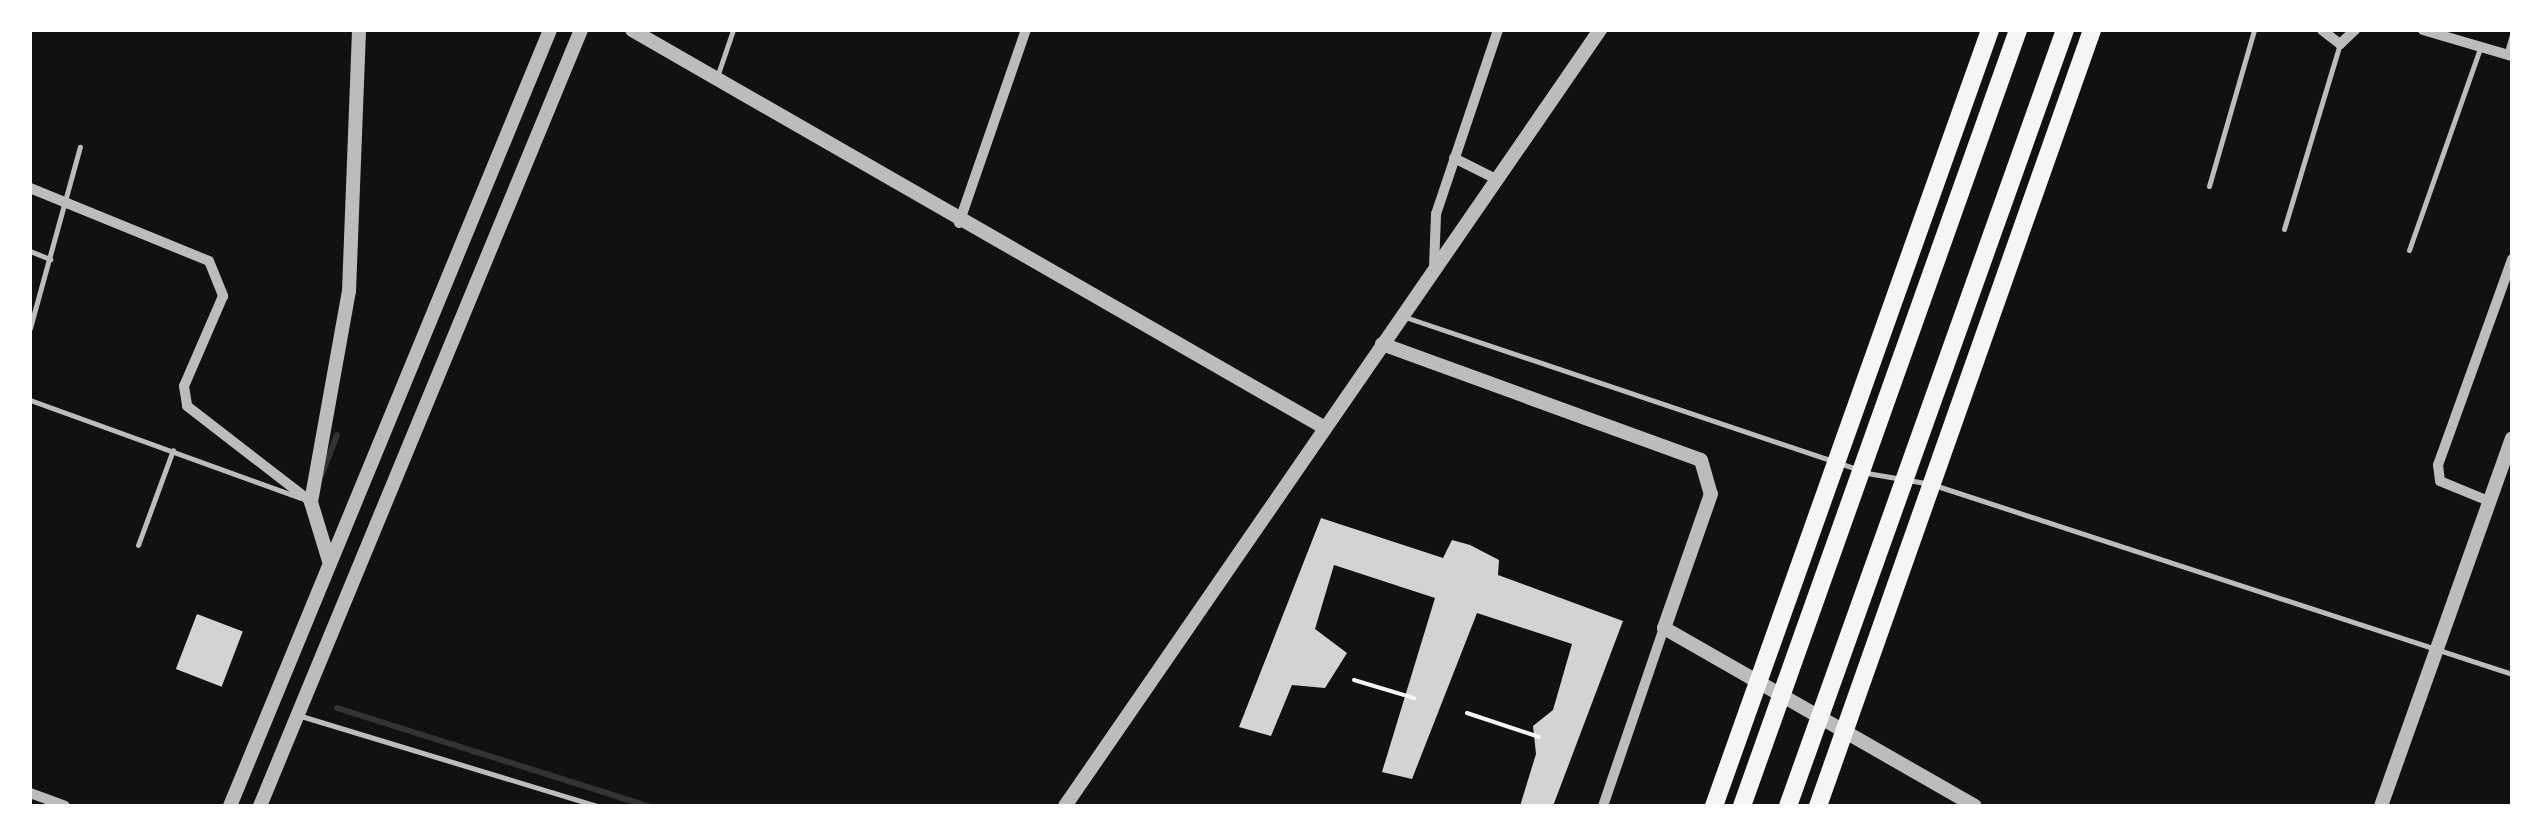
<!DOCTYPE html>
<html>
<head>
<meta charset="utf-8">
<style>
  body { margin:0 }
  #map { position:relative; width:2542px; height:836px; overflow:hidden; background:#111; font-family:Merriweather,serif }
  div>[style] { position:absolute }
  .stream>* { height:6px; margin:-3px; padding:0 3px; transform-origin:3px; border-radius:3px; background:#333 }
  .building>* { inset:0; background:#d3d3d3; transform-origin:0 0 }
  .path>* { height:4px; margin:-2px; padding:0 2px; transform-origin:2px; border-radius:2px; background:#f5f5f5 }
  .service>* { height:5px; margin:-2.5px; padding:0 2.5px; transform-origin:2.5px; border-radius:2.5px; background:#bcbcbc }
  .minor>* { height:10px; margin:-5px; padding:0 5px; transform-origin:5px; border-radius:5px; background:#bcbcbc }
  .tertiary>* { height:14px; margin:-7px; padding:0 7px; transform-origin:7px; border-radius:7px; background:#bcbcbc }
  .primary>* { height:18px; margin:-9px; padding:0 9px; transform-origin:9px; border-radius:9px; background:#f5f5f5 }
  span { translate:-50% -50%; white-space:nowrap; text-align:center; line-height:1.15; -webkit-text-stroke:8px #fff; paint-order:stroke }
  .frame { position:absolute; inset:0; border:32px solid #fff; pointer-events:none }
</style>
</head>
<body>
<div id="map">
  <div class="stream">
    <i style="left:321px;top:476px;width:44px;rotate:-68.7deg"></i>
    <i style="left:337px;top:708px;width:326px;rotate:17.5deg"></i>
  </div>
  <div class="building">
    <i style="clip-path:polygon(1321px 518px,1443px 558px,1452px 540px,1470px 545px,1499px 560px,1498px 575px,1623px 621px,1553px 806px,1520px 806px,1536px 754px,1533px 726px,1553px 710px,1572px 644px,1477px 613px,1412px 779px,1382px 772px,1435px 598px,1334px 565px,1315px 629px,1347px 653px,1325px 688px,1292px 685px,1271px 736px,1239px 727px)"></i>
    <i style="left:197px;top:614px;width:49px;height:59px;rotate:21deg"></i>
  </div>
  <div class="path">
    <i style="left:1354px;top:680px;width:63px;rotate:16.7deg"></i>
    <i style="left:1467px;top:713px;width:76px;rotate:18.4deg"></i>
  </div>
  <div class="service">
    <i style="left:2507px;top:52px;width:18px;rotate:-74deg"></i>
    <i style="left:718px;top:74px;width:46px;rotate:-71.2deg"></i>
    <i style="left:2209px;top:186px;width:162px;rotate:-73.9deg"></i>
    <i style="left:2284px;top:229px;width:193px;rotate:-73.2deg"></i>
    <i style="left:2409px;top:250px;width:211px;rotate:-70.6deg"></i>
    <i style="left:30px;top:251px;width:22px;rotate:22deg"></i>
    <i style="left:1408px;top:318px;width:474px;rotate:18.6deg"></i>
    <i style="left:30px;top:328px;width:188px;rotate:-74.6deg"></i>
    <i style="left:30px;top:400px;width:287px;rotate:19.9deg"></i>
    <i style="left:1867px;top:473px;width:65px;rotate:9.8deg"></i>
    <i style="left:1931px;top:484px;width:611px;rotate:18.11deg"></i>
    <i style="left:138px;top:545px;width:101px;rotate:-69.8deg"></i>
    <i style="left:301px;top:716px;width:310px;rotate:16.9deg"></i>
  </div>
  <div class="minor">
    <i style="left:2322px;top:30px;width:23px;rotate:38deg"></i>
    <i style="left:2340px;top:44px;width:21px;rotate:-43deg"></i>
    <i style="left:2423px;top:30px;width:93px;rotate:16.3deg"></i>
    <i style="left:1454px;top:158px;width:45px;rotate:26.6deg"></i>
    <i style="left:30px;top:188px;width:193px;rotate:22.2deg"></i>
    <i style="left:209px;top:261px;width:38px;rotate:68deg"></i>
    <i style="left:223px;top:296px;width:98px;rotate:113.4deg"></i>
    <i style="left:184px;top:386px;width:20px;rotate:81deg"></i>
    <i style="left:187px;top:406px;width:157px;rotate:37.7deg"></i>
    <i style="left:959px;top:223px;width:204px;rotate:-70.9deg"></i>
    <i style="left:1434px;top:267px;width:53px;rotate:-87.8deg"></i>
    <i style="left:1436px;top:214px;width:194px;rotate:-71.4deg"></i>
    <i style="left:2491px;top:502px;width:55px;rotate:-157.6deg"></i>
    <i style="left:2440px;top:481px;width:16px;rotate:-97deg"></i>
    <i style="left:2438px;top:465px;width:219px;rotate:-70.2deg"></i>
    <i style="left:30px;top:793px;width:37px;rotate:20deg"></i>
    <i style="left:1603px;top:806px;width:188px;rotate:-71.1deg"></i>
  </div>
  <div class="tertiary">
    <i style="left:632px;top:30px;width:799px;rotate:29.87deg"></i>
    <i style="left:1382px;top:344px;width:339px;rotate:20deg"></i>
    <i style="left:1701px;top:460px;width:35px;rotate:74deg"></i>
    <i style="left:1711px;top:494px;width:142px;rotate:109.3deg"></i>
    <i style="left:1664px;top:628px;width:358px;rotate:29.8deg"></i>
    <i style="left:329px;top:561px;width:62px;rotate:-107deg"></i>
    <i style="left:311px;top:502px;width:214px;rotate:-79.8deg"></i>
    <i style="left:349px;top:291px;width:261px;rotate:-87.8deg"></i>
    <i style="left:230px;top:806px;width:839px;rotate:-67.59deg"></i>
    <i style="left:260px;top:806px;width:840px;rotate:-67.53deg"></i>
    <i style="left:1065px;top:806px;width:943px;rotate:-55.42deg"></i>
    <i style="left:2381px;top:806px;width:390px;rotate:-70.4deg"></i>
  </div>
  <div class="primary">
    <i style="left:1714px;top:806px;width:824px;rotate:-70.42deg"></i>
    <i style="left:1742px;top:806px;width:824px;rotate:-70.42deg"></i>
    <i style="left:1788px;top:806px;width:824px;rotate:-70.36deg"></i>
    <i style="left:1818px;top:806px;width:823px;rotate:-70.55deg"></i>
  </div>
  <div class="frame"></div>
</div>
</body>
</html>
